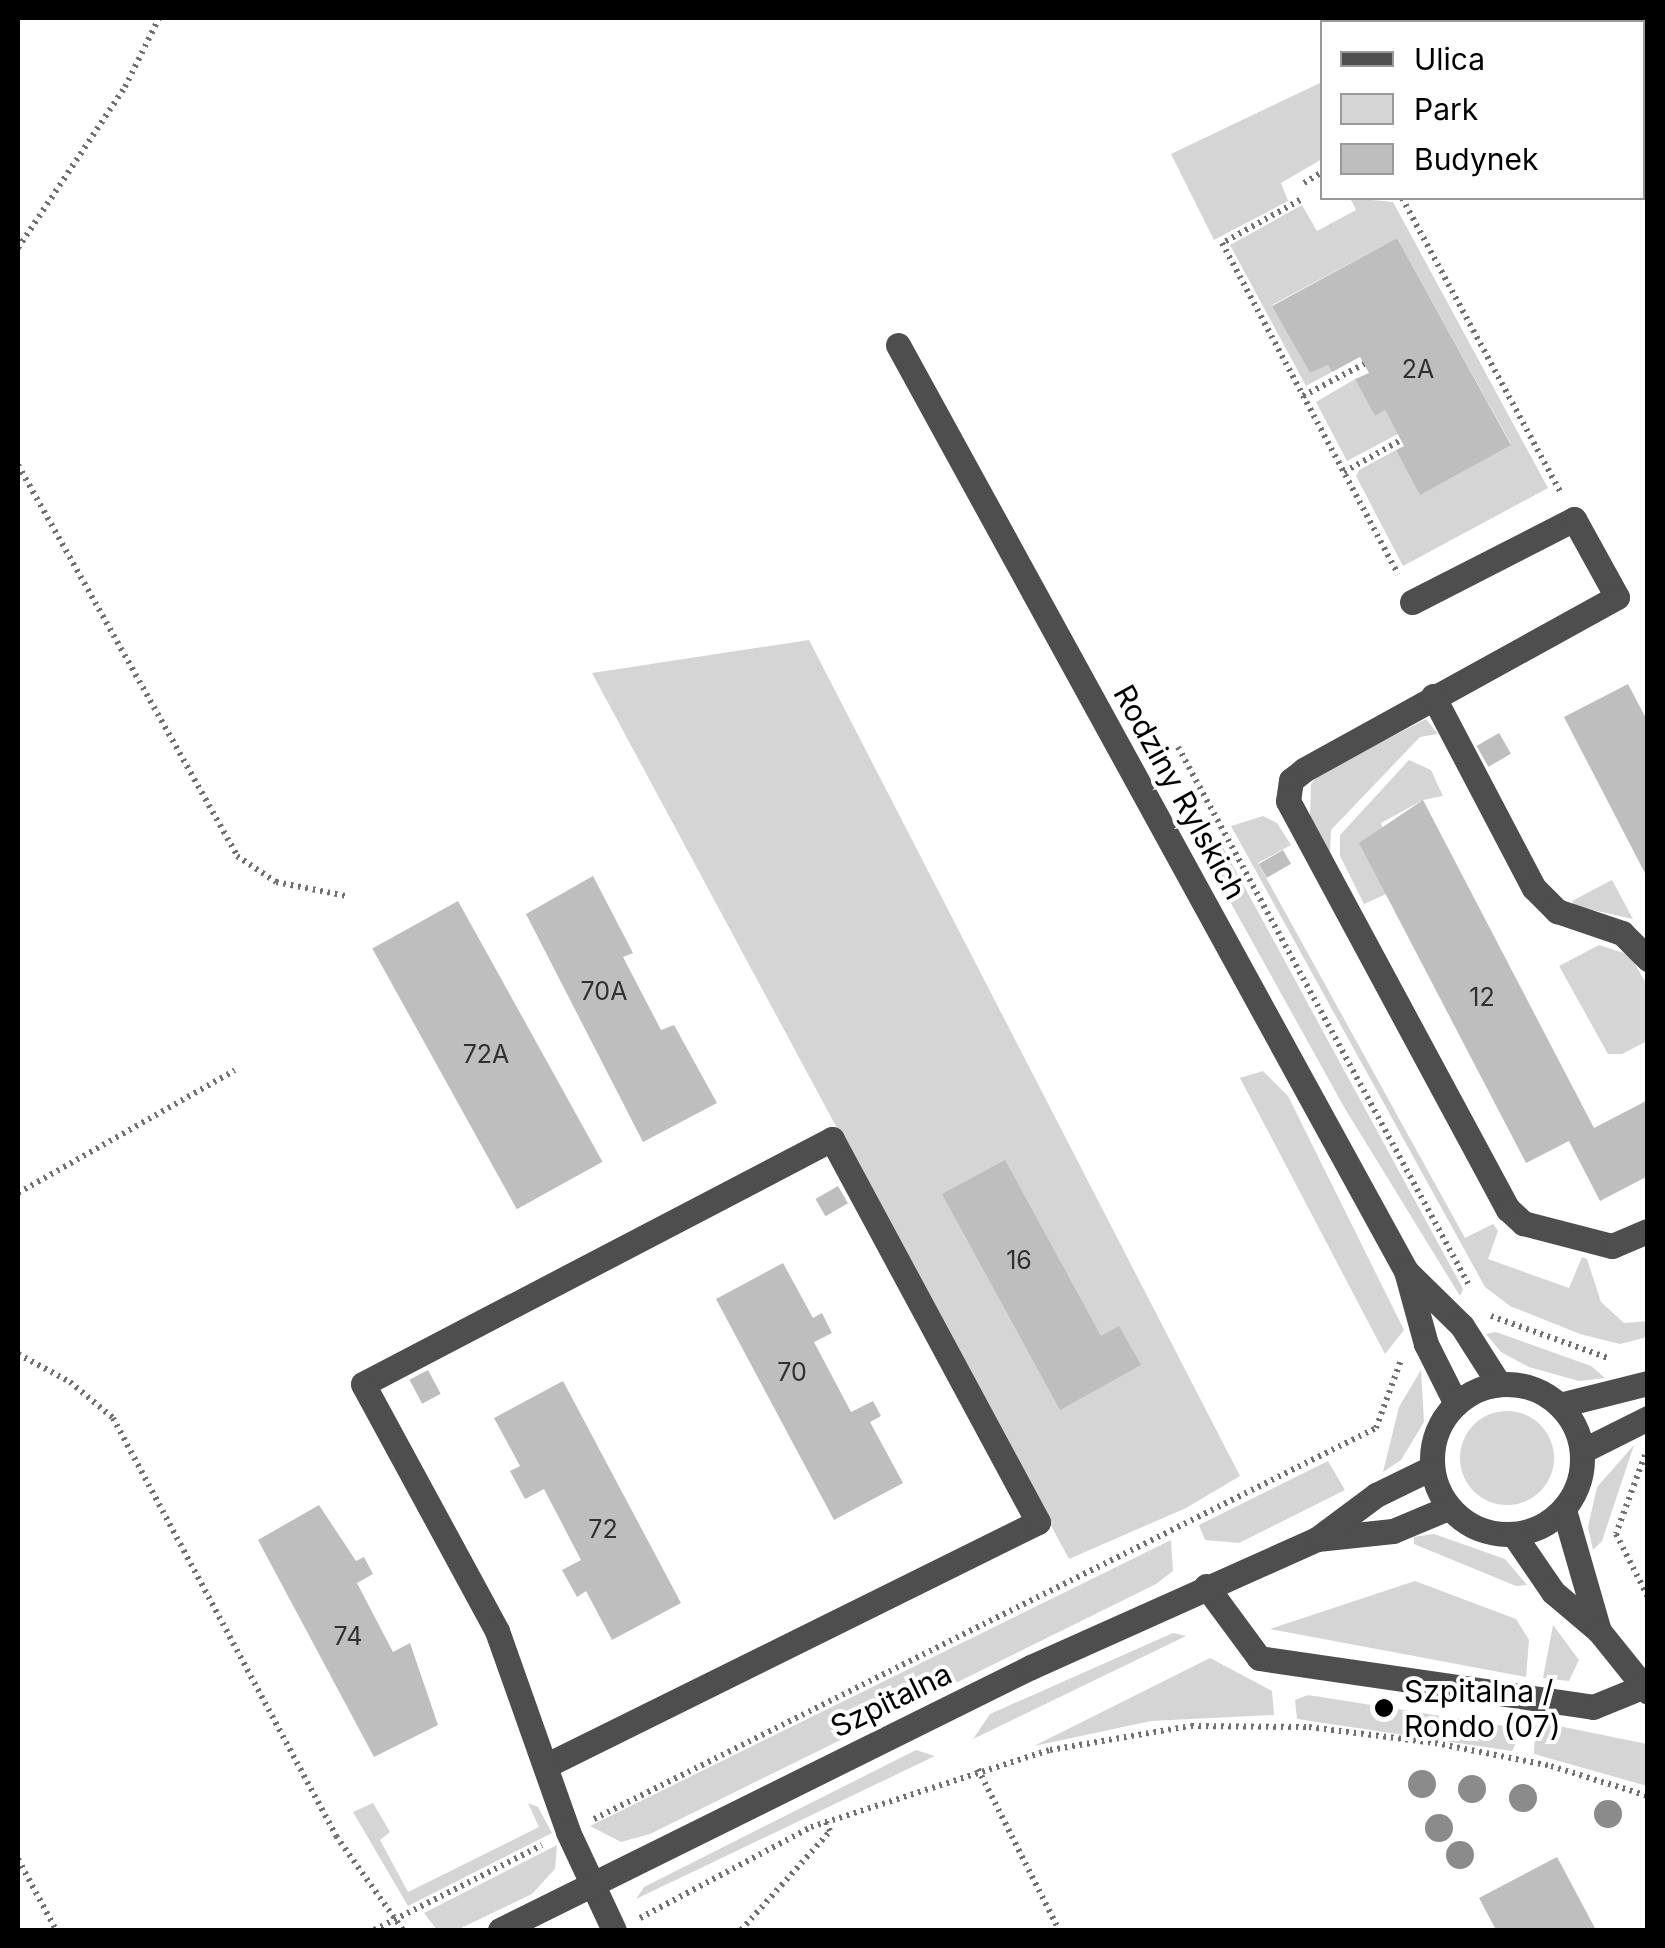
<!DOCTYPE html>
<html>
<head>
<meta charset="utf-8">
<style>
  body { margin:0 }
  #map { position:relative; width:1665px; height:1948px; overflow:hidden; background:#fff; font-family:Inter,sans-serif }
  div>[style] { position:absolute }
  .green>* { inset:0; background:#d5d5d5 }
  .round { border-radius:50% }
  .building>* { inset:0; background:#bebebe; transform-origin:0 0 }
  .path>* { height:6px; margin-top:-3px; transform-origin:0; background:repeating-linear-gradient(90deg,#707070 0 2.5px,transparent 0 7.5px) }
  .minor>* { height:25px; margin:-12.5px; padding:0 12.5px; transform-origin:12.5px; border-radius:12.5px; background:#4e4e4e }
  .minor>.ring { margin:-12.5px; padding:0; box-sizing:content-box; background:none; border:25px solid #4e4e4e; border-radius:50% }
  .trees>* { width:28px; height:28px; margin:-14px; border-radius:50%; background:#8b8b8b }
  .dots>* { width:28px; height:28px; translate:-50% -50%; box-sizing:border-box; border:5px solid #fff; border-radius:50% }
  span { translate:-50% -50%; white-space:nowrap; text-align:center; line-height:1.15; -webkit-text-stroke:8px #fff; paint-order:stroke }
  .number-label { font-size:25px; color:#303030 }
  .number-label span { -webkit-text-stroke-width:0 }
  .street-label { font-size:30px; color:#000 }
  .poi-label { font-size:30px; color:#000 }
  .left { translate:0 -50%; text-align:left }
  .frame { position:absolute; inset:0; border:20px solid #000; pointer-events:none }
  .legend { position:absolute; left:1320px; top:20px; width:325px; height:180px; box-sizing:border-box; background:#fff; border:2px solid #999; margin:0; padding:12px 18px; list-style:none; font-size:30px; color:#000 }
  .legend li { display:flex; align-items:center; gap:20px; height:50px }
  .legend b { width:50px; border:2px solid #999 }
</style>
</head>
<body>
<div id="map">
  <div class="green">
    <i style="clip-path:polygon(1322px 82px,1322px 159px,1281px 183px,1288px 201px,1214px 240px,1171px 154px)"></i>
    <i style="clip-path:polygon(1350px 198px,1393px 202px,1548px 488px,1403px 566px,1356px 476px,1359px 470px,1396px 450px,1421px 494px,1511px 444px,1397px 238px,1272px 305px,1310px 373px,1328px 365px,1332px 372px,1306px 386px,1230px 245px,1302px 205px,1317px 231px,1356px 210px)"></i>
    <i style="clip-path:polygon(1355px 379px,1375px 415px,1385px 410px,1398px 434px,1347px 461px,1316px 402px)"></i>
    <i style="clip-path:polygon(809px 640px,1240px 1476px,1186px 1508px,1069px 1559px,592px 673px)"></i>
    <i style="clip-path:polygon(1426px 719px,1438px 734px,1420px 737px,1331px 830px,1330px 856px,1310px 818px,1311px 784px,1319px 774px)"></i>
    <i style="clip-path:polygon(1409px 760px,1431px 770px,1443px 796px,1423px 800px,1381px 823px,1383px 829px,1360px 843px,1386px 894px,1364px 904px,1340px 856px,1340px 835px)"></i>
    <i style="clip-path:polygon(1263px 816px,1277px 823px,1291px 845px,1258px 863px,1465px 1238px,1493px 1224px,1498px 1231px,1488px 1259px,1569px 1288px,1582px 1257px,1587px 1259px,1601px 1302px,1624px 1323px,1647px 1321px,1647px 1337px,1620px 1344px,1580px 1334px,1510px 1306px,1485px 1287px,1231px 826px)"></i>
    <i style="clip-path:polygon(1219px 840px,1463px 1289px,1460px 1296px,1344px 1107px,1217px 878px)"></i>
    <i style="clip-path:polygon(1612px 880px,1633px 919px,1575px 906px,1572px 901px)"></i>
    <i style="clip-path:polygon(1599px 945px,1630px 955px,1647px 985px,1647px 1041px,1622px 1054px,1608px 1054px,1559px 966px)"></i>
    <i style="clip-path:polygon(1263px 1071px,1288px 1096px,1404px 1330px,1385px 1354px,1240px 1078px)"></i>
    <i style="clip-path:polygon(1496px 1332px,1591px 1366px,1605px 1378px,1579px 1381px,1529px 1367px,1501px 1352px,1486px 1334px)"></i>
    <i style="clip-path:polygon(1421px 1370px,1424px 1422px,1401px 1460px,1383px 1472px,1399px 1407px)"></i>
    <i class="round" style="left:1460px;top:1411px;width:94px;height:94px"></i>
    <i style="clip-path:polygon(1634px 1445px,1602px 1541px,1593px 1550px,1588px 1527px,1597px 1487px)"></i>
    <i style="clip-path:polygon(1328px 1461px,1345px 1490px,1239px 1543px,1205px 1540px,1199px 1525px)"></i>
    <i style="clip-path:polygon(1434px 1534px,1505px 1559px,1527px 1585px,1516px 1586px,1414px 1544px,1414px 1537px)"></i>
    <i style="clip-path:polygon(1171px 1540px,1173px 1571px,1156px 1584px,650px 1834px,621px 1842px,590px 1826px)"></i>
    <i style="clip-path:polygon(1415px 1581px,1516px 1619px,1529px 1640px,1526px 1677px,1270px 1629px)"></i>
    <i style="clip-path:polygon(1553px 1625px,1579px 1660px,1569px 1681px,1543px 1678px)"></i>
    <i style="clip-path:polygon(1173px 1633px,1186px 1636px,973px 1739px,990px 1714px)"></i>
    <i style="clip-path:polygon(1210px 1658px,1272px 1691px,1274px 1715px,1151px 1721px,1034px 1746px)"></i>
    <i style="clip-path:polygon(1308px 1695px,1517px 1728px,1522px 1731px,1512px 1751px,1297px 1719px,1295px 1700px)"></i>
    <i style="clip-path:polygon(1544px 1723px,1647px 1744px,1647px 1786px,1534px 1754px,1535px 1726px)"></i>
    <i style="clip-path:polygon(916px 1750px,935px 1756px,636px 1899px,644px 1887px)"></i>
    <i style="clip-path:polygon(373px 1803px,390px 1832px,380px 1840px,408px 1892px,539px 1827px,528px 1803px,538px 1807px,552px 1833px,408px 1906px,353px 1812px)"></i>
    <i style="clip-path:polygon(557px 1845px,555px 1869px,532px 1894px,457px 1930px,437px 1930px,424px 1913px)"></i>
  </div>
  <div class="building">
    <i style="clip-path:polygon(1397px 238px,1511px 445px,1420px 495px,1396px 450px,1404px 446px,1385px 410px,1375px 416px,1355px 379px,1369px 373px,1360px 357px,1332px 372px,1328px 365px,1310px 373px,1272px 306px)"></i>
    <i style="clip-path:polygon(1628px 684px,1648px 722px,1648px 879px,1564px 717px)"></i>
    <i style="left:1499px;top:733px;width:24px;height:26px;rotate:60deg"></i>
    <i style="clip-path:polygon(1423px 800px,1594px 1128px,1648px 1100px,1648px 1176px,1600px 1201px,1569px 1141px,1526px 1163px,1359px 843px)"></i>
    <i style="left:1283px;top:850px;width:16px;height:28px;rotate:60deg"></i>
    <i style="clip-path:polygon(593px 876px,633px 953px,623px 957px,661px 1030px,674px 1025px,717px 1103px,643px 1142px,526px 914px)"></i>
    <i style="left:458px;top:901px;width:298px;height:98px;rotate:61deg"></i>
    <i style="clip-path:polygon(1005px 1160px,1101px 1336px,1119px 1326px,1141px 1365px,1060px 1410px,942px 1194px)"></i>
    <i style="left:838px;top:1186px;width:20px;height:26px;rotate:60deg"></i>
    <i style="clip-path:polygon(783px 1263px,813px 1318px,822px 1313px,832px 1333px,814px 1342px,851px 1412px,873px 1401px,881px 1416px,870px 1422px,903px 1483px,834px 1520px,716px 1299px)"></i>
    <i style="left:428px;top:1370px;width:27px;height:21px;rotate:62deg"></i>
    <i style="clip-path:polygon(563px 1381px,681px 1603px,612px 1640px,586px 1591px,577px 1597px,562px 1570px,581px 1560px,544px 1489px,525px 1499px,510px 1471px,520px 1466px,494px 1418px)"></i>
    <i style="clip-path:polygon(319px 1505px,356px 1561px,364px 1557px,373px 1574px,357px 1583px,393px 1652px,410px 1643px,438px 1725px,374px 1757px,258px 1540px)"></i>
    <i style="clip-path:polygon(1557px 1857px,1596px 1930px,1496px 1930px,1479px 1898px)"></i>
  </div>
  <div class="path">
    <i style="left:1330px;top:18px;width:6px;rotate:39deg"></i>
    <i style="left:1642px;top:142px;width:6px"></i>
    <i style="left:1304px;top:183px;width:21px;rotate:-31deg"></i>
    <i style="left:1402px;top:198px;width:333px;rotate:61.7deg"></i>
    <i style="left:1300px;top:200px;width:89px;rotate:151.1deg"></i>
    <i style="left:1222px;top:243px;width:375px;rotate:62deg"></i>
    <i style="left:18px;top:248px;width:193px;rotate:-56.4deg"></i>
    <i style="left:125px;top:87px;width:77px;rotate:-63.8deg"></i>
    <i style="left:1303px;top:396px;width:69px;rotate:-27.7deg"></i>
    <i style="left:18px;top:465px;width:448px;rotate:60.7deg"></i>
    <i style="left:237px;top:856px;width:47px;rotate:33.7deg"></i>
    <i style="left:276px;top:882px;width:71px;rotate:11.3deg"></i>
    <i style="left:1344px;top:472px;width:65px;rotate:-29.3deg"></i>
    <i style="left:1178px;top:747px;width:614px;rotate:61.6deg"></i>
    <i style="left:18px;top:1193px;width:249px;rotate:-29.5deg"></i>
    <i style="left:1491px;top:1316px;width:127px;rotate:19.7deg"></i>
    <i style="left:18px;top:1354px;width:59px;rotate:28.3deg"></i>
    <i style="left:70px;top:1382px;width:56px;rotate:39.9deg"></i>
    <i style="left:113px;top:1418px;width:474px;rotate:61.9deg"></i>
    <i style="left:336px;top:1836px;width:115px;rotate:54.5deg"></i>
    <i style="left:1645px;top:1455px;width:84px;rotate:110.2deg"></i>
    <i style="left:1616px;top:1534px;width:71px;rotate:63.1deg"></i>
    <i style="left:978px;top:1769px;width:180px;rotate:63.3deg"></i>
    <i style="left:594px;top:1819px;width:874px;rotate:-26.57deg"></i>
    <i style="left:1376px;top:1428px;width:72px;rotate:-69.8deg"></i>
    <i style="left:18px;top:1859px;width:81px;rotate:61.8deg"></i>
    <i style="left:640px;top:1918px;width:194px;rotate:-28deg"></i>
    <i style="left:811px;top:1827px;width:251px;rotate:-17.9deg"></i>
    <i style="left:1050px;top:1750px;width:143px;rotate:-9.7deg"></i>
    <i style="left:1191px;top:1726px;width:118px;rotate:0.5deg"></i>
    <i style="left:1309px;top:1727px;width:127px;rotate:7.2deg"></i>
    <i style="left:1435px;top:1743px;width:118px;rotate:11.2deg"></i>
    <i style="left:1551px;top:1766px;width:102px;rotate:17.2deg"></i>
    <i style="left:374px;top:1930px;width:188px;rotate:-26.8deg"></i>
    <i style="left:741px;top:1930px;width:133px;rotate:-48deg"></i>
    <i style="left:830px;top:1831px;width:10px;rotate:-114deg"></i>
  </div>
  <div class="minor">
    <i style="left:898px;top:345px;width:1056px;rotate:61.25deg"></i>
    <i style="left:1406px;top:1271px;width:76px;rotate:74.7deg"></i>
    <i style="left:1426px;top:1344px;width:67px;rotate:63.4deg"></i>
    <i style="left:1412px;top:602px;width:182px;rotate:-27.1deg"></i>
    <i style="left:1574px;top:519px;width:89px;rotate:61.1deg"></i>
    <i style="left:1617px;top:597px;width:358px;rotate:151.1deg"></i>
    <i style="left:1304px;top:770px;width:16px;rotate:142deg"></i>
    <i style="left:1291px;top:780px;width:21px;rotate:98deg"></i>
    <i style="left:1288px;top:801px;width:464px;rotate:61.7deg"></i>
    <i style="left:1508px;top:1209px;width:21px;rotate:43deg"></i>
    <i style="left:1523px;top:1223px;width:92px;rotate:14.5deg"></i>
    <i style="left:1612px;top:1246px;width:39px;rotate:-23deg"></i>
    <i style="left:1433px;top:696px;width:217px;rotate:62.3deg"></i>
    <i style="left:1534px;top:888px;width:33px;rotate:45deg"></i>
    <i style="left:1557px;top:911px;width:69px;rotate:18.7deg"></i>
    <i style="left:1622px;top:933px;width:37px;rotate:45deg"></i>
    <i style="left:1406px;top:1271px;width:78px;rotate:44.5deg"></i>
    <i style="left:1462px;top:1326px;width:69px;rotate:57.5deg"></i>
    <i class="ring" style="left:1432px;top:1384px;width:125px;height:125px"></i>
    <i style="left:1560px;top:1405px;width:91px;rotate:-14deg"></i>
    <i style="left:1582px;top:1451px;width:74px;rotate:-26.6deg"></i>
    <i style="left:1564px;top:1510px;width:126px;rotate:73.9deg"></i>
    <i style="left:1514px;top:1535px;width:69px;rotate:55.6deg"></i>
    <i style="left:1553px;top:1592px;width:60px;rotate:40.3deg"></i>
    <i style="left:1599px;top:1631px;width:78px;rotate:51.2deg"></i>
    <i style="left:1317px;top:1539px;width:76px;rotate:-6deg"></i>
    <i style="left:1393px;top:1531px;width:60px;rotate:-22.7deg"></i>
    <i style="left:1206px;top:1586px;width:89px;rotate:53.6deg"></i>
    <i style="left:1259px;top:1658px;width:338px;rotate:8.3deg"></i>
    <i style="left:1593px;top:1707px;width:53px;rotate:-22.2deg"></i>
    <i style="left:545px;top:1766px;width:550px;rotate:-26.33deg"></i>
    <i style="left:1038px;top:1522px;width:435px;rotate:-118.3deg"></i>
    <i style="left:832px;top:1139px;width:529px;rotate:152.42deg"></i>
    <i style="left:363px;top:1384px;width:281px;rotate:61.5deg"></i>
    <i style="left:497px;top:1631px;width:213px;rotate:70.5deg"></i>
    <i style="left:568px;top:1832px;width:108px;rotate:64.9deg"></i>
    <i style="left:500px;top:1930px;width:593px;rotate:-26.35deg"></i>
    <i style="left:1031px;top:1667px;width:313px;rotate:-24.1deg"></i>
    <i style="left:1317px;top:1539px;width:74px;rotate:-36.7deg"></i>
    <i style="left:1376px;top:1495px;width:61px;rotate:-26.1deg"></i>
  </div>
  <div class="trees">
    <i style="left:1422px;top:1784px"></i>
    <i style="left:1472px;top:1789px"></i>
    <i style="left:1523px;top:1798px"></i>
    <i style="left:1608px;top:1814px"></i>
    <i style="left:1439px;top:1828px"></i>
    <i style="left:1460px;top:1855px"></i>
  </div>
  <div class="dots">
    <i style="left:1384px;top:1708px;background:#000"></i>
  </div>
  <div class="number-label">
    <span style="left:1418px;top:369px">2A</span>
    <span style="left:604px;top:991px">70A</span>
    <span style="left:1482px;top:997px">12</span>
    <span style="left:486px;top:1054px">72A</span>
    <span style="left:1019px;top:1260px">16</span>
    <span style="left:792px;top:1372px">70</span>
    <span style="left:603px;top:1529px">72</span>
    <span style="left:348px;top:1636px">74</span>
  </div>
  <div class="street-label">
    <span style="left:1180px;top:792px;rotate:61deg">Rodziny Rylskich</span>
    <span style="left:891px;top:1700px;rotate:-26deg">Szpitalna</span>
  </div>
  <div class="poi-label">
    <span class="left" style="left:1404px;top:1708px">Szpitalna /<br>Rondo (07)</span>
  </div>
  <div class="frame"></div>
  <ul class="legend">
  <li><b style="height:12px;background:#4e4e4e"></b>Ulica</li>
  <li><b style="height:28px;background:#d5d5d5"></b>Park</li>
  <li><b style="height:28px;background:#bebebe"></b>Budynek</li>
  </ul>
</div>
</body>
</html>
